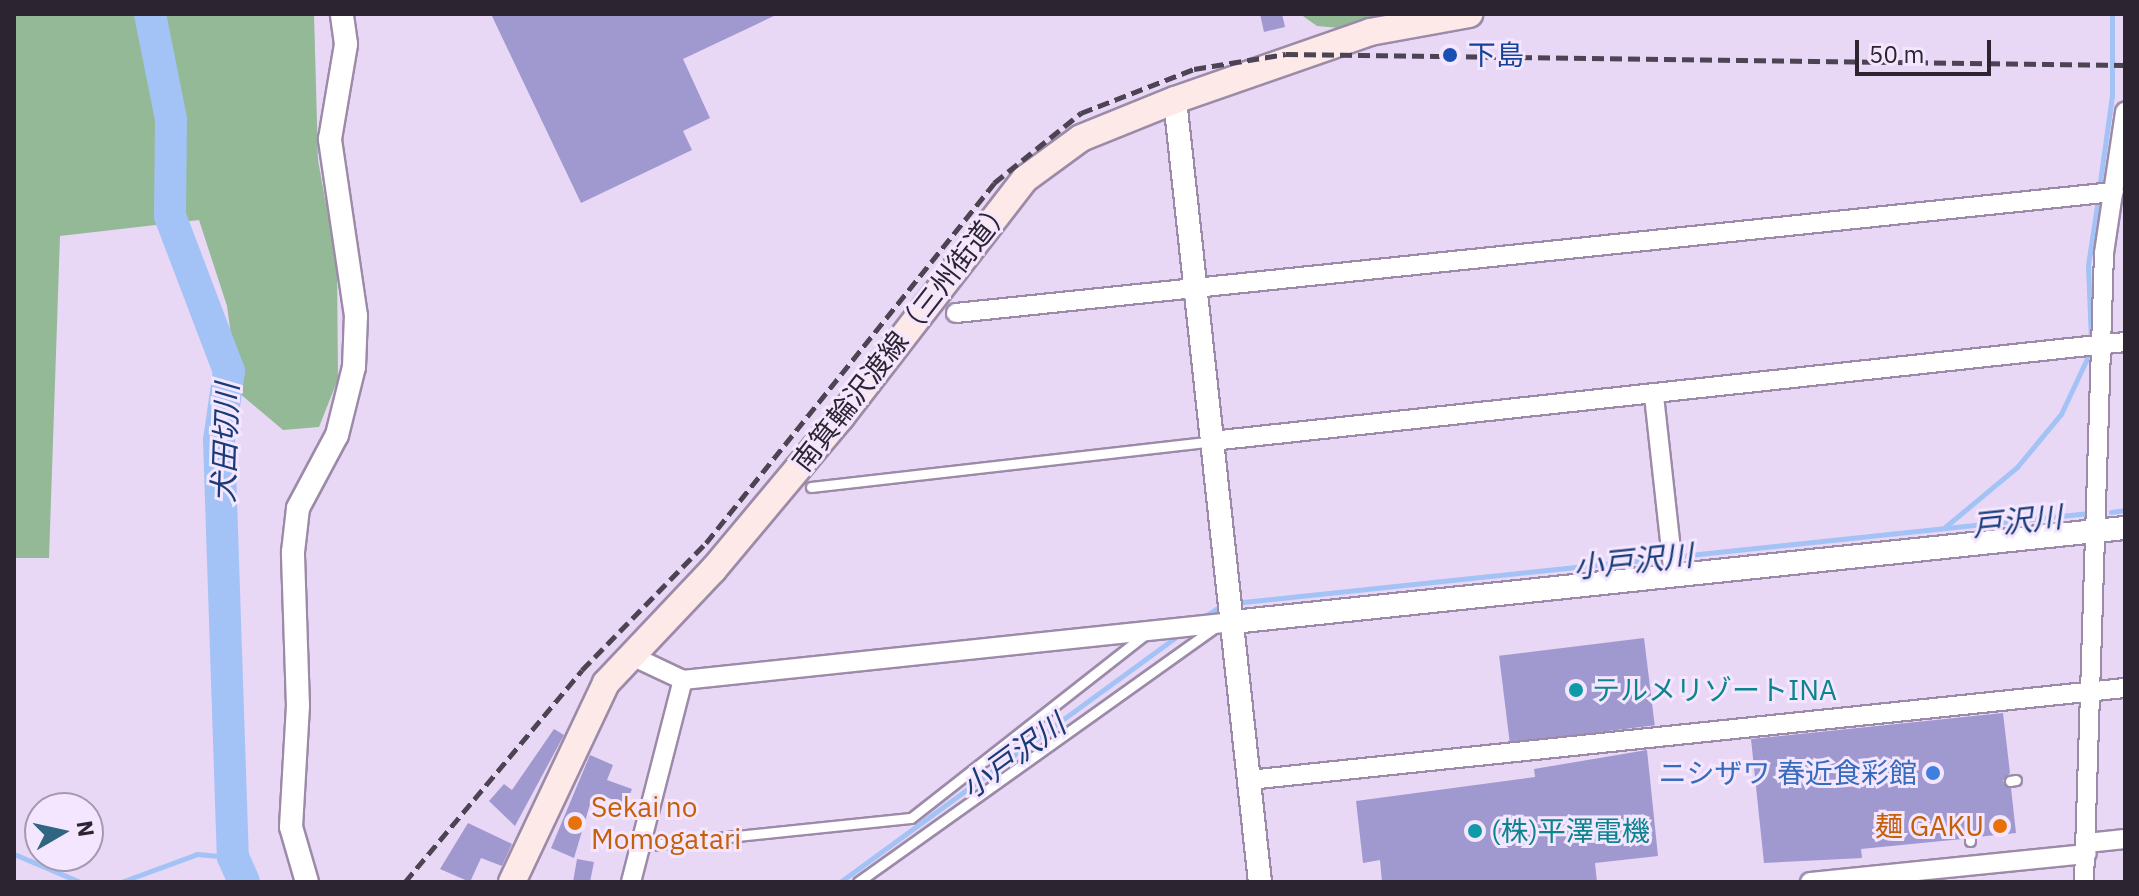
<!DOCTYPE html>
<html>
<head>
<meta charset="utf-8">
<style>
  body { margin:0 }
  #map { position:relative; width:2139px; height:896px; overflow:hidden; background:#e9d7f6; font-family:"IBM Plex Sans","Noto Sans JP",sans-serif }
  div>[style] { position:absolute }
  .green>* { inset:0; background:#94b996 }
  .stream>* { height:5px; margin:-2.5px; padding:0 2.5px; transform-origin:2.5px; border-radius:2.5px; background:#a3c3f6 }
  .river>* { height:32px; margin:-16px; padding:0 16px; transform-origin:16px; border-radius:16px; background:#a3c3f6 }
  .building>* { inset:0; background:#9f99d0; transform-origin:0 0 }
  .roads { filter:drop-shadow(2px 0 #9c8ba8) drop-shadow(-2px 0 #9c8ba8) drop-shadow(0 2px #9c8ba8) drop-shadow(0 -2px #9c8ba8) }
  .service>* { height:9px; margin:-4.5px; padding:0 4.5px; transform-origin:4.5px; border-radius:4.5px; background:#fff }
  .minor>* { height:18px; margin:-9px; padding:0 9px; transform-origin:9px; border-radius:9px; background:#fff }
  .tertiary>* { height:22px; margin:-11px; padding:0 11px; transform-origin:11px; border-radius:11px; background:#fff }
  .secondary>* { height:26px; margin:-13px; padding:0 13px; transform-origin:13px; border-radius:13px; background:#fde9e8 }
  .rail>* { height:5px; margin-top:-2.5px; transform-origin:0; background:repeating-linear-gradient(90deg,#4c4353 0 12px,transparent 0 18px) }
  .dots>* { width:22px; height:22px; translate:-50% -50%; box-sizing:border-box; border:4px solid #f4e6ff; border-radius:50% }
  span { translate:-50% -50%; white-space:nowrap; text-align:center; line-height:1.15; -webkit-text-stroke:6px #f4e6ff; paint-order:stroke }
  .transit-label { font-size:28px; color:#164399 }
  .left { translate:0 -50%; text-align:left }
  .street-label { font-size:28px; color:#2c2531 }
  .culture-label { font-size:28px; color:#0d838f }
  .shop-label { font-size:28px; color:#366cbe }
  .right { translate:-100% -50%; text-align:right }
  .food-label { font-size:28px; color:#c56008 }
  .water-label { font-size:30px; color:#173b76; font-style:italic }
  .frame { position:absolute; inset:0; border:16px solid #2c2531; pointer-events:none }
  .north { position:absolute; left:24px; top:792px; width:80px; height:80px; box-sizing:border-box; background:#f4e6ff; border:2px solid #a499ad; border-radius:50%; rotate:81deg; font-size:22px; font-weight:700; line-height:32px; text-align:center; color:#2c2531 }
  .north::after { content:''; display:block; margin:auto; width:28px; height:36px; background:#316682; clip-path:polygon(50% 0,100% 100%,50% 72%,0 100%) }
  .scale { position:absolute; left:1855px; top:40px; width:136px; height:36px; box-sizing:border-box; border:4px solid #2c2531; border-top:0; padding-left:10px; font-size:24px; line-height:28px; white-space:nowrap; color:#2c2531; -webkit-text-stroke:6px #f4e6ff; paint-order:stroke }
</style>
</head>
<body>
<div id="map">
  <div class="green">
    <i style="clip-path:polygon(14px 14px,314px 14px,318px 160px,337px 265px,338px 379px,319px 427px,283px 430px,239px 393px,227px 306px,199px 220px,60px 236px,49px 558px,14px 558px)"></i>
    <i style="clip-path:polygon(1300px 14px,1387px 14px,1339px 28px,1317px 26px)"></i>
  </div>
  <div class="stream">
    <i style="left:2099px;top:189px;width:95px;rotate:-82.1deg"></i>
    <i style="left:2112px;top:95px;width:81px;rotate:-90deg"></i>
    <i style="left:2091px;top:340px;width:75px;rotate:-92.3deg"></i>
    <i style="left:2088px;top:265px;width:67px;rotate:-81.4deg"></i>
    <i style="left:2111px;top:512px;width:14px;rotate:-8deg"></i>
    <i style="left:1945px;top:527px;width:94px;rotate:-39.8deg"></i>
    <i style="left:2017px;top:467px;width:69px;rotate:-50.3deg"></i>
    <i style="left:2061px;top:414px;width:71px;rotate:-64.9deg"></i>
    <i style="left:1234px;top:603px;width:860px;rotate:-6.01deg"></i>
    <i style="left:1199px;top:620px;width:30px;rotate:-33deg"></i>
    <i style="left:14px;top:854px;width:72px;rotate:23deg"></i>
    <i style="left:121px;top:882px;width:81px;rotate:-20.2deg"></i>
    <i style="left:197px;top:854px;width:36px;rotate:5deg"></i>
    <i style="left:840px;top:882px;width:423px;rotate:-36.1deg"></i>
  </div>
  <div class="river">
    <i style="left:150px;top:14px;width:107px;rotate:78.7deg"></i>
    <i style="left:171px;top:119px;width:97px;rotate:90.6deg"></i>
    <i style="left:170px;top:216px;width:166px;rotate:69.2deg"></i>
    <i style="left:229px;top:371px;width:70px;rotate:98.2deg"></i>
    <i style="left:219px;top:440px;width:417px;rotate:88.1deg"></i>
    <i style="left:233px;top:857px;width:27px;rotate:66deg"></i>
  </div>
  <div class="building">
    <i style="clip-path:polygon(491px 14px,778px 14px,683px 59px,710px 118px,683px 131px,692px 150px,581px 203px)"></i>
    <i style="clip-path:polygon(1260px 14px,1282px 14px,1285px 27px,1264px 32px)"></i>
    <i style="left:1644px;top:638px;width:88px;height:146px;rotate:83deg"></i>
    <i style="clip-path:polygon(2003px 713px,2010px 773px,2003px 781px,2011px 788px,2016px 833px,1977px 837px,1969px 831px,1962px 839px,1861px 849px,1862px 858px,1764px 863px,1751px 739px)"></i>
    <i style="clip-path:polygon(554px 729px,564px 735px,515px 826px,489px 801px,504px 784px,512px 790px)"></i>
    <i style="clip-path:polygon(1647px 750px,1658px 856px,1595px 863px,1597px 882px,1382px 882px,1380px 860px,1363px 863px,1356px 801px,1535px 777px,1534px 769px)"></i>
    <i style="clip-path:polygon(590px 755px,613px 765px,607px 780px,632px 789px,626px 804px,597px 794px,591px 801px,574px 858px,551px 848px)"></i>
    <i style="clip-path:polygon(468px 823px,512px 844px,502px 866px,481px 858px,470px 882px,440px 869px)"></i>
    <i style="clip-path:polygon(577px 859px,594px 862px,590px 882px,573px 882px)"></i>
  </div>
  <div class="roads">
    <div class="service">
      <i style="left:811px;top:487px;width:404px;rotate:-6.5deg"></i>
      <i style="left:2010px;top:781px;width:6px;rotate:-9deg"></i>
      <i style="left:1970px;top:838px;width:3px;rotate:90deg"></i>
      <i style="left:640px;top:846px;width:272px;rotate:-5.9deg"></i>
      <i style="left:911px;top:818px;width:296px;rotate:-38.1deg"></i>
      <i style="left:858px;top:882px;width:437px;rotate:-35.5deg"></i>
    </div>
    <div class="minor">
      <i style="left:956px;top:313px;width:1164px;rotate:-5.97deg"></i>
      <i style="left:1654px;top:396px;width:181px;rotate:83.7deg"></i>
      <i style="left:1212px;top:441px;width:918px;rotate:-6.19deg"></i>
      <i style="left:632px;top:656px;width:56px;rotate:25.2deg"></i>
      <i style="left:683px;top:680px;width:553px;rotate:-6.02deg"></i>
      <i style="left:1249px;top:780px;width:881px;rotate:-6deg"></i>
      <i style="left:2087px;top:843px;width:38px;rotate:-6deg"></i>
      <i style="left:631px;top:882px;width:209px;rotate:-75.6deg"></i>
      <i style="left:1810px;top:882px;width:278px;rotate:-5.8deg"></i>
      <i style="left:2084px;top:882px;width:629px;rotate:-88.18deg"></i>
      <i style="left:2104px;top:253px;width:143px;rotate:-81.5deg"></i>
    </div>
    <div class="tertiary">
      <i style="left:1175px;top:100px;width:787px;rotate:83.8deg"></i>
      <i style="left:1233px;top:622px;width:897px;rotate:-6.02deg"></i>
      <i style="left:307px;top:882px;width:57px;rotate:-106.2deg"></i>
      <i style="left:291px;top:827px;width:121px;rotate:-86.7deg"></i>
      <i style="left:298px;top:706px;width:154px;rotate:-91.9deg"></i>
      <i style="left:293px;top:552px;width:44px;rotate:-83.5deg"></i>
      <i style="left:298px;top:508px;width:83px;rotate:-61.9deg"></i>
      <i style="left:337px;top:435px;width:70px;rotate:-76deg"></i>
      <i style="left:354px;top:367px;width:51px;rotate:-87.8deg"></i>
      <i style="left:356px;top:316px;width:179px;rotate:-98.4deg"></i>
      <i style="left:330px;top:139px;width:96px;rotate:-80.4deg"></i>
      <i style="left:346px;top:44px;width:30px;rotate:-98deg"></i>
    </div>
    <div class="secondary">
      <i style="left:512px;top:882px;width:220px;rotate:-64.7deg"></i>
      <i style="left:606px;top:683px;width:156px;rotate:-46.6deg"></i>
      <i style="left:713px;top:570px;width:199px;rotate:-50.1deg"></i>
      <i style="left:841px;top:417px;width:301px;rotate:-52.3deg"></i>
      <i style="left:1025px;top:179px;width:69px;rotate:-36.2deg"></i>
      <i style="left:1081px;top:138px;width:101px;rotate:-22deg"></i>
      <i style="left:1175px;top:100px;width:207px;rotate:-19.2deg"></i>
      <i style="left:1370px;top:32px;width:101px;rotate:-10.3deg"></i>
    </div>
  </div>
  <div class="rail">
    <i style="left:405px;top:882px;width:276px;rotate:-50.1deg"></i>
    <i style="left:582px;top:670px;width:177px;rotate:-45.7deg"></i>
    <i style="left:706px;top:543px;width:461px;rotate:-51.3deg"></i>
    <i style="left:994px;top:183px;width:112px;rotate:-38.8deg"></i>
    <i style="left:1081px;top:113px;width:121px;rotate:-21.3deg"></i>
    <i style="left:1194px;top:69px;width:93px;rotate:-9.3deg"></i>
    <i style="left:1286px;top:54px;width:839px;rotate:0.75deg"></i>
  </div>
  <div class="dots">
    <i style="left:1450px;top:55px;background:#1a4fb4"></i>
    <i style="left:1576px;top:690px;background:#0f9aa8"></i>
    <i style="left:1933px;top:773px;background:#3f7fe0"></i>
    <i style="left:575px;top:823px;background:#e8710a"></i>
    <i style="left:2000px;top:826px;background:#e8710a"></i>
    <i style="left:1475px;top:831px;background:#0f9aa8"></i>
  </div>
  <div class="transit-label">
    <span class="left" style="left:1468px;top:55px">下島</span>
  </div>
  <div class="street-label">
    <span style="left:902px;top:335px;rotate:-52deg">南箕輪沢渡線（三州街道）</span>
  </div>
  <div class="culture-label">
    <span class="left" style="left:1592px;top:690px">テルメリゾートINA</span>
    <span class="left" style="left:1491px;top:831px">(株)平澤電機</span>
  </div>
  <div class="shop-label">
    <span class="right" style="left:1917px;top:773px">ニシザワ 春近食彩館</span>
  </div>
  <div class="food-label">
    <span class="left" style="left:591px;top:823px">Sekai no<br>Momogatari</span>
    <span class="right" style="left:1984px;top:826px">麺 GAKU</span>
  </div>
  <div class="water-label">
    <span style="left:225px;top:443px;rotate:-88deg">犬田切川</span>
    <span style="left:2017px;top:521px;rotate:-6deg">戸沢川</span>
    <span style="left:1633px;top:561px;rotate:-6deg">小戸沢川</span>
    <span style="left:1013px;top:756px;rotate:-36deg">小戸沢川</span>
  </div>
  <div class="frame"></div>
  <div class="north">N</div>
  <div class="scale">50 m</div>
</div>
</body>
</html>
